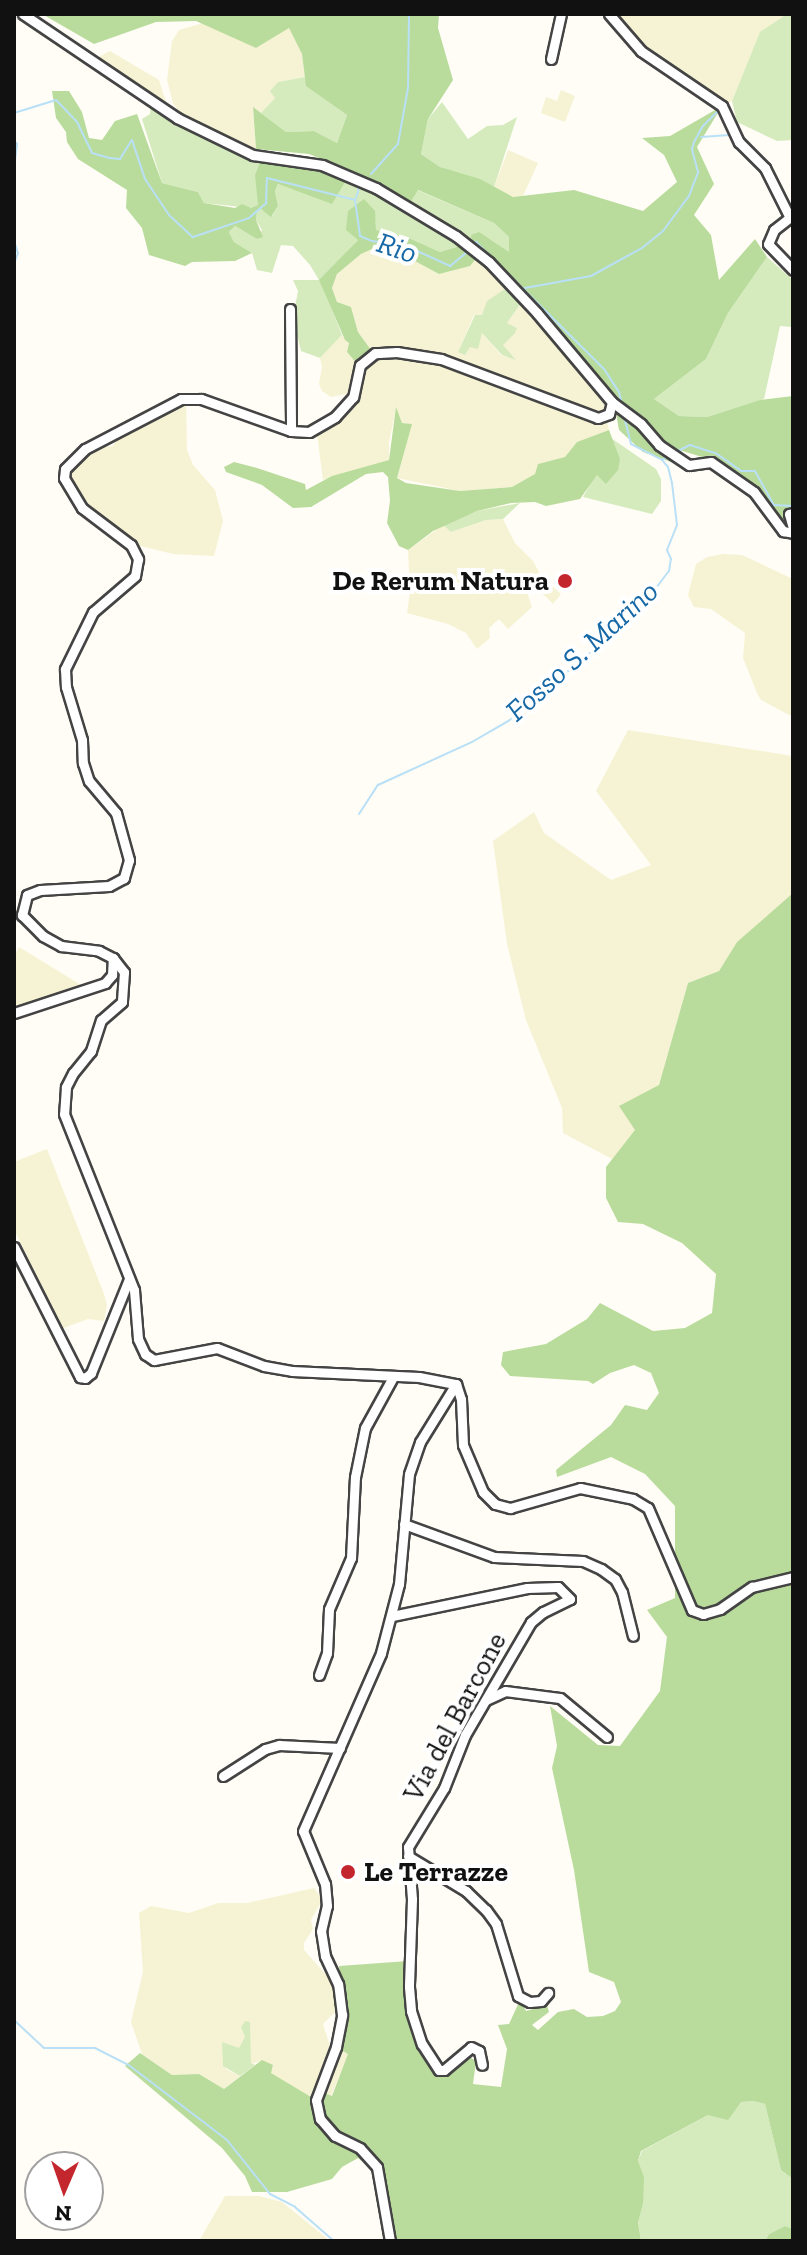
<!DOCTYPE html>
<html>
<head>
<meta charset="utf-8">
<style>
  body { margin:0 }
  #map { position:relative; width:807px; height:2255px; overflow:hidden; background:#fffdf5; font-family:"Zilla Slab",serif }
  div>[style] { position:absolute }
  .farmland>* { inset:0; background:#f6f3d4 }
  .green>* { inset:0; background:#d5ebbd }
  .forest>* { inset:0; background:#b9dc9c }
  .stream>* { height:2px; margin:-1px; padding:0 1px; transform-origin:1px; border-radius:1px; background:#b9e0f7 }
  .roads { filter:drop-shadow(2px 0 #444) drop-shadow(-2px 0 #444) drop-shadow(0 2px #444) drop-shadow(0 -2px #444) }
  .minor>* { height:9px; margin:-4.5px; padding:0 4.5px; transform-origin:4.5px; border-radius:4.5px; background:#fff }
  .dots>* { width:22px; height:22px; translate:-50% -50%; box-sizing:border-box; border:4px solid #fff; border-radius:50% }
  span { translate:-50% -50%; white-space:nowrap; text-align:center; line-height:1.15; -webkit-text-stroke:8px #fff; paint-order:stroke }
  .poi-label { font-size:28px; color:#111; font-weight:700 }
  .right { translate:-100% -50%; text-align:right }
  .left { translate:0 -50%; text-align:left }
  .street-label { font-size:28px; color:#111 }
  .water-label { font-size:30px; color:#1768a6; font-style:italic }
  .frame { position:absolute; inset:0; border:16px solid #111; pointer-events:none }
  .north { position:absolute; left:24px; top:2151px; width:80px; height:80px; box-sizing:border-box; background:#fff; border:2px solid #a0a0a0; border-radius:50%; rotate:182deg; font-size:22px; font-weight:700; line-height:32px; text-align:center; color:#111 }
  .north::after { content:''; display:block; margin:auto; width:28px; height:36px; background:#c4262e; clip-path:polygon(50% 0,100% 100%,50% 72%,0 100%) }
</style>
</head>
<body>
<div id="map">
  <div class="farmland">
    <i style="clip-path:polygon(609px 14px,787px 14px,760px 33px,732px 101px,722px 106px,641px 51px)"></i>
    <i style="clip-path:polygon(203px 23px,256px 48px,289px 27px,302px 54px,305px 77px,278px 82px,271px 91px,275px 98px,261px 113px,253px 108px,256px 149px,209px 130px,181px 114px,173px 103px,167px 80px,172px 41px,179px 30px)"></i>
    <i style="clip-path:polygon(110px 51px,159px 80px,166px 102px,161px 104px,95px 59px)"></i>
    <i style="clip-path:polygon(561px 90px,575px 96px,565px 122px,541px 113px,546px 97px,557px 101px)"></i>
    <i style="clip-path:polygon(508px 150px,538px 163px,523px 196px,513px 197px,494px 187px)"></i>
    <i style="clip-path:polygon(383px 244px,439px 274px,478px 256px,508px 287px,483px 315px,474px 315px,458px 352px,478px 342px,482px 333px,501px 355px,514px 359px,502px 345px,515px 332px,517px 328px,507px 323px,522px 302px,607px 397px,607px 409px,601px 414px,594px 413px,433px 354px,407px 349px,371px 350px,358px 332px,351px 307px,337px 303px,332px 288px,337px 274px,361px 254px)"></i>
    <i style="clip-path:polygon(342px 335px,349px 343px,347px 352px,358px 365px,351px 393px,331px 397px,322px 391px,319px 384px,322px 367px,320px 358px)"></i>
    <i style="clip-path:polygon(384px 355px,442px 361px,607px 419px,609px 430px,577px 442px,565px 457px,539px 464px,536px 474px,512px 487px,460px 491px,397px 478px,411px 424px,402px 423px,396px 409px,389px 442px,389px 460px,323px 480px,317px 434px,341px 415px,367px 360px)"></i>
    <i style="clip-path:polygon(186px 401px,187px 450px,193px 465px,215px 490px,223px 521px,214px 556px,173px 554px,137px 545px,78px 498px,68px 478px,71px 468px,80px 459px,97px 448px,113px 446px,120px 432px)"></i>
    <i style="clip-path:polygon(503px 519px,515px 543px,533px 561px,541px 576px,561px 594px,553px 604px,535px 586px,527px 592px,532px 607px,508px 629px,499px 619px,489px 628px,490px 638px,477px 649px,466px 633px,448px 624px,407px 613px,410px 592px,408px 550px,443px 525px,451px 532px,486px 520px)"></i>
    <i style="clip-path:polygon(723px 554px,742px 555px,793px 579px,793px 717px,761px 700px,757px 693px,743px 658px,745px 633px,711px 609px,694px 607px,688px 595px,696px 564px,707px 557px)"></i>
    <i style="clip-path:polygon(628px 730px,793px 756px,793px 895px,737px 942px,719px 971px,688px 983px,659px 1085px,636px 1130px,612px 1159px,563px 1133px,562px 1108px,526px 1020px,507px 944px,493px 841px,534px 812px,544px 833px,611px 880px,651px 865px,596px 791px)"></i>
    <i style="clip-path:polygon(19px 947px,81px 985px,75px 993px,14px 1011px,14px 956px)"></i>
    <i style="clip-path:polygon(47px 1149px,104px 1294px,107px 1305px,104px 1321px,88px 1319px,61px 1329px,14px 1229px,14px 1162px)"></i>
    <i style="clip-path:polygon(314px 1888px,320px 1896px,320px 1904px,311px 1920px,313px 1929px,304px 1943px,304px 1950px,329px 1978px,339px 2008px,323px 2024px,330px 2046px,313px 2099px,270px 2073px,273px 2066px,262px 2061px,251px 2064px,246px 2037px,239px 2049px,222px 2043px,226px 2069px,240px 2076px,224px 2089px,199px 2074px,172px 2075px,142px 2054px,131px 2022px,143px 1972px,139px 1913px,151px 1906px,189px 1913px,218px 1903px,247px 1903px)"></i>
    <i style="clip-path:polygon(338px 2048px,349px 2054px,331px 2096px,322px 2092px)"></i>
    <i style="clip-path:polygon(225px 2196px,259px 2196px,282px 2202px,330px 2241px,199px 2241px)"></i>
  </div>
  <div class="green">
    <i style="clip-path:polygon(787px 14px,793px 14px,793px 140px,777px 141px,737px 122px,732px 101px,760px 32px)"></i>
    <i style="clip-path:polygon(305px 77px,307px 86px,347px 115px,337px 143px,314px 131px,286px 132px,261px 113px,275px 98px,270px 91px,278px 82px)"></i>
    <i style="clip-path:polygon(442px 102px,468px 139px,487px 126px,503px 125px,517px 117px,494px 187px,440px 167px,421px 154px,428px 119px)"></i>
    <i style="clip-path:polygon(151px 105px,261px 160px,259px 205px,251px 208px,204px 203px,198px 192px,162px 183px,142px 119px,150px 114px)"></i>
    <i style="clip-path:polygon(347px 179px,372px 188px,463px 245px,440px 252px,409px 238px,375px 230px,376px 221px,320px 280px,342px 335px,320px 358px,301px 351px,293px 317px,298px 291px,293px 280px,319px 280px,310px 265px,293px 246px,281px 245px,272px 273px,257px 270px,252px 253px,234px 242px,229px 232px,235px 226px,257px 239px,262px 230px,256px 220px,257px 212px,261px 209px,272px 216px,278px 206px,275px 191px,278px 184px,332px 203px)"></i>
    <i style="clip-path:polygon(417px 190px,494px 223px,509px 237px,509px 253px,491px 240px,472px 243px,408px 206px)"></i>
    <i style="clip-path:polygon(767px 257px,793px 280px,793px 327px,780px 326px,764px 399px,707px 417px,679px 416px,654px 399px,706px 359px,728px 313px)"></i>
    <i style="clip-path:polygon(508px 287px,522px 302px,507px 323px,517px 328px,515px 333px,503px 345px,516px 360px,502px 355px,482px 333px,478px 349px,470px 347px,465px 355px,458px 352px,475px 315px,482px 315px,487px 301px)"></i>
    <i style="clip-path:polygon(611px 438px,656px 469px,661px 479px,661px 501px,652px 514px,583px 497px,613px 444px)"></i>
    <i style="clip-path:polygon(520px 503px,503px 519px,486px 520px,451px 532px,443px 525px,477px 511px)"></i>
    <i style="clip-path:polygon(245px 2021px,250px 2022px,251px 2063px,255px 2065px,240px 2076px,223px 2066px,222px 2042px,239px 2048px,245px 2037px,241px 2027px)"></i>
    <i style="clip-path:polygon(753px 2101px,765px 2104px,781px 2170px,793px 2179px,793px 2229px,785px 2226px,769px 2234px,765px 2241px,641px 2241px,638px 2221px,643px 2204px,638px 2161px,642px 2151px,708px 2115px,741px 2102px)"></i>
  </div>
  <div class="forest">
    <i style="clip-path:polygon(42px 14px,439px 14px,438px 28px,453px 80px,428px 119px,421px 154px,440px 167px,480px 179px,513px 197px,574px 190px,643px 211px,677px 182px,664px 155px,642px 138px,670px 136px,722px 106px,697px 147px,714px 184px,694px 215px,711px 235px,719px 280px,755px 239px,767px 257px,728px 313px,706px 359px,654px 399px,679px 416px,707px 417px,760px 400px,793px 396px,793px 529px,786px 529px,715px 461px,673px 448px,674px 463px,643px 452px,619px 430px,614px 401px,602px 379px,472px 243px,471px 235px,479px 232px,509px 252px,509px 237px,494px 223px,418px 190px,408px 206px,372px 180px,309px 154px,256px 149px,253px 107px,286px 132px,314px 131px,337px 143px,347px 115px,306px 86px,302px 54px,289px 28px,256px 48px,196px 21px,156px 22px,94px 44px)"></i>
    <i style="clip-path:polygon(52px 91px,69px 91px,82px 112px,89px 138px,102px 140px,115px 121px,137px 114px,162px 183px,198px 192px,204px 203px,235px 208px,242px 204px,251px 208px,258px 205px,255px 175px,261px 160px,307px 162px,347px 179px,332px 204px,278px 184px,275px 191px,278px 206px,271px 217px,261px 209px,257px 212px,256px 220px,263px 237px,257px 239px,235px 226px,229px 232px,234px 242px,252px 253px,235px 261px,192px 262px,185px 266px,149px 255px,142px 228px,126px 208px,127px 190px,78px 159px,67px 142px,66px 132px,56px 118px)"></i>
    <i style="clip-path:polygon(364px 199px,375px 211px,376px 230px,409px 238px,440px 252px,463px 245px,478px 256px,470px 266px,439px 274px,383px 244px,361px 254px,337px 274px,332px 288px,337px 302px,351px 307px,358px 332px,371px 350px,358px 365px,347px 352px,349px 343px,345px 340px,319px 280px,358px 240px,346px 230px,348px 211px)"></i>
    <i style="clip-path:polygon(396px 407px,402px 423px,412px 424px,397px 478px,406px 483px,460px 491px,512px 487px,535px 474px,538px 464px,565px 457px,577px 442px,609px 430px,620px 459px,618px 470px,606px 484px,597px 475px,580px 499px,546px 506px,535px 502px,511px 503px,477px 511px,433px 531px,408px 550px,399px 546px,387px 523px,390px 501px,388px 477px,383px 472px,366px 474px,311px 507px,293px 508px,262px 485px,226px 472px,224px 467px,234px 462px,257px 468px,305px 484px,306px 490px,332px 476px,389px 460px)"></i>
    <i style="clip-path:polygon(793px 893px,793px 2179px,781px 2170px,765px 2104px,753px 2101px,741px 2102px,728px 2120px,708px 2115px,641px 2151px,638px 2161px,644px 2177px,643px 2204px,638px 2222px,641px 2241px,393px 2241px,387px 2181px,358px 2158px,342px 2167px,332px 2179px,287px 2192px,252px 2192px,245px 2176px,222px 2148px,125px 2066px,140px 2053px,172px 2075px,199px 2074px,224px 2089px,262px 2060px,273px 2065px,271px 2073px,321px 2103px,322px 2092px,332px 2096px,348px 2054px,338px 2048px,342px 1994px,339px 1966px,408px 1961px,404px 1990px,413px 2023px,438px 2075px,468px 2056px,476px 2061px,473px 2084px,501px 2087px,507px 2049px,498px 2025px,509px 2024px,520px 2000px,526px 2011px,547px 2005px,549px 2012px,532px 2025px,538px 2030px,558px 2012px,574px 2009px,587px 2017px,603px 2016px,615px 2011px,621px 2002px,614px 1982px,589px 1972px,574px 1870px,552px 1768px,557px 1746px,550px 1706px,598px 1745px,620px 1746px,660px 1691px,667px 1637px,647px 1610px,675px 1598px,675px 1506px,645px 1474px,611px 1457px,557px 1477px,556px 1470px,611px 1425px,625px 1405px,647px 1410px,659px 1393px,651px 1373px,634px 1365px,610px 1373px,593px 1384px,588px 1381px,510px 1376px,501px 1365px,503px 1352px,546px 1344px,587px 1319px,600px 1303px,653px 1331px,685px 1328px,712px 1313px,716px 1274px,682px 1243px,643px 1224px,618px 1222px,606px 1198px,606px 1167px,635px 1130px,619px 1106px,659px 1085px,688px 983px,719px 971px,737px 942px)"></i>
    <i style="clip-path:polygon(785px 2226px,793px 2229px,793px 2241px,765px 2241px,769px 2234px)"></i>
  </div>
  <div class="stream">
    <i style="left:14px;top:113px;width:44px;rotate:-17.2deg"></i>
    <i style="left:56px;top:100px;width:30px;rotate:46deg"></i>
    <i style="left:77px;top:122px;width:34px;rotate:64deg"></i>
    <i style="left:92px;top:153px;width:19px;rotate:16deg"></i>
    <i style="left:110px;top:158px;width:10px;rotate:6deg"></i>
    <i style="left:120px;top:159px;width:22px;rotate:-58deg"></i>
    <i style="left:132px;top:140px;width:41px;rotate:71.6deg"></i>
    <i style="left:145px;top:179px;width:43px;rotate:56.3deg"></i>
    <i style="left:169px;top:215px;width:33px;rotate:43deg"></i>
    <i style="left:193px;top:237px;width:59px;rotate:-18.7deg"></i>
    <i style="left:249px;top:218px;width:23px;rotate:-41deg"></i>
    <i style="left:266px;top:203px;width:25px;rotate:-88deg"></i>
    <i style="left:267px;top:178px;width:91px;rotate:14deg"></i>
    <i style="left:355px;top:200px;width:36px;rotate:82deg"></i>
    <i style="left:360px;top:236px;width:13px;rotate:23deg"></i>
    <i style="left:372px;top:241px;width:32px;rotate:7deg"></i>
    <i style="left:404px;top:245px;width:51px;rotate:24.5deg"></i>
    <i style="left:450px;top:266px;width:26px;rotate:-39deg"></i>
    <i style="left:701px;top:137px;width:32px;rotate:-4deg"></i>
    <i style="left:14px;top:140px;width:5px;rotate:53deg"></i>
    <i style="left:17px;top:144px;width:24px;rotate:97deg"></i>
    <i style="left:371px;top:174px;width:40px;rotate:-48deg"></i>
    <i style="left:398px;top:144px;width:57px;rotate:-79.9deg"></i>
    <i style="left:408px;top:88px;width:74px;rotate:-89.2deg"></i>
    <i style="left:356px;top:198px;width:14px;rotate:-73deg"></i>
    <i style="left:14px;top:241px;width:13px;rotate:72deg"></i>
    <i style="left:18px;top:253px;width:12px;rotate:110deg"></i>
    <i style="left:474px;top:245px;width:4px;rotate:-56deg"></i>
    <i style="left:476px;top:242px;width:180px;rotate:44.8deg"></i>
    <i style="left:604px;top:369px;width:27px;rotate:57deg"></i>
    <i style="left:619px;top:392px;width:13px;rotate:77deg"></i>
    <i style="left:525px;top:288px;width:67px;rotate:-10.3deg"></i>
    <i style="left:591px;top:276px;width:58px;rotate:-28.8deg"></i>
    <i style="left:642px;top:248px;width:27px;rotate:-39deg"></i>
    <i style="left:663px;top:231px;width:44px;rotate:-53.4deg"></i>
    <i style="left:689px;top:196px;width:26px;rotate:-69deg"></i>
    <i style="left:698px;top:172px;width:24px;rotate:-105deg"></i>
    <i style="left:692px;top:149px;width:7px;rotate:-74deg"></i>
    <i style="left:694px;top:142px;width:18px;rotate:-61deg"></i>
    <i style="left:703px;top:126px;width:23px;rotate:-45deg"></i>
    <i style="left:624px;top:416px;width:29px;rotate:76deg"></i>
    <i style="left:631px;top:444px;width:35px;rotate:27deg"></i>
    <i style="left:662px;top:460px;width:9px;rotate:-32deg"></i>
    <i style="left:676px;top:452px;width:16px;rotate:-27deg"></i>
    <i style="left:690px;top:445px;width:28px;rotate:18deg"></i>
    <i style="left:717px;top:454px;width:29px;rotate:35deg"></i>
    <i style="left:741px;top:471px;width:14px"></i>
    <i style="left:755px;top:471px;width:39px;rotate:61deg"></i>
    <i style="left:774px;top:505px;width:19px;rotate:3deg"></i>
    <i style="left:359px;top:814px;width:35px;rotate:-57deg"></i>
    <i style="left:378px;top:785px;width:103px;rotate:-24.6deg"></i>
    <i style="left:472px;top:742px;width:44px;rotate:-30.1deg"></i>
    <i style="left:510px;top:720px;width:115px;rotate:-40.1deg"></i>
    <i style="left:598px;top:646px;width:77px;rotate:-44.5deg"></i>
    <i style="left:653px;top:592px;width:26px;rotate:-53deg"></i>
    <i style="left:669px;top:571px;width:12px;rotate:-81deg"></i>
    <i style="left:671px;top:559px;width:10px;rotate:-114deg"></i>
    <i style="left:667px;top:550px;width:27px;rotate:-68deg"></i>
    <i style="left:677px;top:525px;width:42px;rotate:-96.8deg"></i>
    <i style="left:672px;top:483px;width:16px;rotate:-104deg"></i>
    <i style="left:668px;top:467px;width:9px;rotate:-131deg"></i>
    <i style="left:14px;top:2020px;width:41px;rotate:43deg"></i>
    <i style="left:44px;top:2048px;width:51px"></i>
    <i style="left:95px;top:2048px;width:39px;rotate:27deg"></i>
    <i style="left:130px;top:2066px;width:122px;rotate:37.3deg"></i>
    <i style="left:227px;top:2140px;width:69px;rotate:51.5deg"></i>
    <i style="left:270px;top:2194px;width:28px;rotate:27deg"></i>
    <i style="left:295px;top:2207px;width:52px;rotate:41.1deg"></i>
  </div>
  <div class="roads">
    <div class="minor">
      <i style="left:23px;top:14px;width:186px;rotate:34deg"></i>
      <i style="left:177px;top:118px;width:85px;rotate:26deg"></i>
      <i style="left:253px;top:155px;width:70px;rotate:8.2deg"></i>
      <i style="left:322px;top:165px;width:59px;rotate:23.1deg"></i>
      <i style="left:376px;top:188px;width:93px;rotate:31deg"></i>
      <i style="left:456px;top:236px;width:42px;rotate:38.2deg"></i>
      <i style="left:489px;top:262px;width:70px;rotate:46.7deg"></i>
      <i style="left:537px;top:313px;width:116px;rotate:49.9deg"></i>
      <i style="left:612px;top:402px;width:12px;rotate:104deg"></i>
      <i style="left:609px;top:414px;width:12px;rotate:160deg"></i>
      <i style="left:598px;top:418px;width:168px;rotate:-159.4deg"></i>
      <i style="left:441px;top:359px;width:45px;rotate:-171deg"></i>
      <i style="left:397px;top:352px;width:22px;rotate:177deg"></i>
      <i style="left:375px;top:353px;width:19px;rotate:141deg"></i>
      <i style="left:360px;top:365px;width:33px;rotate:102deg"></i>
      <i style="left:353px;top:397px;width:27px;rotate:132deg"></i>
      <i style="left:335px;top:417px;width:30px;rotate:150deg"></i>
      <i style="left:309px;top:432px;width:18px;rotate:-177deg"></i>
      <i style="left:291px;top:431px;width:96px;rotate:-160.4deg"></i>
      <i style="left:201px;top:399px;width:20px;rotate:180deg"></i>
      <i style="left:181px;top:399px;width:108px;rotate:152.5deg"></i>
      <i style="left:85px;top:449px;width:28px;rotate:135deg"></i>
      <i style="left:65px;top:469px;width:9px;rotate:96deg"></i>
      <i style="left:64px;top:478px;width:35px;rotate:59deg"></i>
      <i style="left:82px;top:508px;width:61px;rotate:37.1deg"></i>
      <i style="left:131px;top:545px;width:16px;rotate:63deg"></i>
      <i style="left:138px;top:559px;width:17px;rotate:100deg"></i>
      <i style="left:135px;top:576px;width:55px;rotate:139.4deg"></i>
      <i style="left:93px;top:612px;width:64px;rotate:116.2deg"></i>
      <i style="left:65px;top:669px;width:18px;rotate:87deg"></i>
      <i style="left:66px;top:687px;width:55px;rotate:73.2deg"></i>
      <i style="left:82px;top:740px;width:23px;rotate:88deg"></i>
      <i style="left:83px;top:763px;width:19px;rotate:72deg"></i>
      <i style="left:89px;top:781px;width:42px;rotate:49.8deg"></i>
      <i style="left:116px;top:813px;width:49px;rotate:74.5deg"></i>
      <i style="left:129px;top:860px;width:19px;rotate:106deg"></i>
      <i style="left:124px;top:878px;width:17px;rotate:152deg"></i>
      <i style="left:109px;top:886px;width:69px;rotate:176.7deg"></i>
      <i style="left:40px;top:890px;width:14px;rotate:159deg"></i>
      <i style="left:27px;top:895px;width:21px;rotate:104deg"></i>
      <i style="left:22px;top:915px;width:30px;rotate:45deg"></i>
      <i style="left:43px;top:936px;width:21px;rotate:29deg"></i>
      <i style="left:61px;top:946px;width:38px;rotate:7deg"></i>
      <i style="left:99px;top:951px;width:16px;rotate:27deg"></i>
      <i style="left:113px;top:958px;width:18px;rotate:52deg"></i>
      <i style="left:124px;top:972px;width:30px;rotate:94deg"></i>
      <i style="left:122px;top:1002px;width:28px;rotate:139deg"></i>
      <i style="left:101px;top:1020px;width:33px;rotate:108deg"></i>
      <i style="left:91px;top:1051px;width:28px;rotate:129deg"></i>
      <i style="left:73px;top:1073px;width:16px;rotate:117deg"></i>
      <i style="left:66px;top:1087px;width:27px;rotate:94deg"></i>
      <i style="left:64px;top:1114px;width:189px;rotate:68.3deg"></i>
      <i style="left:134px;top:1290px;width:49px;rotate:85.3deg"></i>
      <i style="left:138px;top:1339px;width:17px;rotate:65deg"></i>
      <i style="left:145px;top:1354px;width:11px;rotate:34deg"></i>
      <i style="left:154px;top:1360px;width:64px;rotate:-10.8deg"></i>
      <i style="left:217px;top:1348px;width:50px;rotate:21deg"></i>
      <i style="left:264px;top:1366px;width:28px;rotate:10deg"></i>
      <i style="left:292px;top:1371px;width:127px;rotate:2.7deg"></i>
      <i style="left:419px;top:1377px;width:38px;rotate:11deg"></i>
      <i style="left:609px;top:14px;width:49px;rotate:49.1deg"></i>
      <i style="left:641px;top:51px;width:98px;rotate:34.2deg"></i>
      <i style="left:722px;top:106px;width:40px;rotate:65deg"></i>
      <i style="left:739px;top:142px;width:37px;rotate:45deg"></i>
      <i style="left:765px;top:168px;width:54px;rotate:63.4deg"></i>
      <i style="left:551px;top:59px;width:46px;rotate:-77.5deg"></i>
      <i style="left:793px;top:215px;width:24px;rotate:142deg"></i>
      <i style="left:774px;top:230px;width:15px;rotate:113deg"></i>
      <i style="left:768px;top:244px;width:36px;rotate:46deg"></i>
      <i style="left:290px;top:309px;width:122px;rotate:89.5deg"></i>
      <i style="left:612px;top:402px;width:36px;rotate:37deg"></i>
      <i style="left:641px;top:424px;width:28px;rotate:49deg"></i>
      <i style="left:659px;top:445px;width:36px;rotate:34deg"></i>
      <i style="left:689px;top:465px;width:22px;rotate:-8deg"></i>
      <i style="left:711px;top:462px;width:52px;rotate:34.9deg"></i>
      <i style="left:754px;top:492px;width:49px;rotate:53.4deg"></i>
      <i style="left:783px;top:531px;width:10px;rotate:11deg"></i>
      <i style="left:793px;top:513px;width:4px;rotate:166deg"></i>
      <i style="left:789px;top:514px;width:15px;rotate:74deg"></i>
      <i style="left:14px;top:1013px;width:96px;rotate:-18.2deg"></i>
      <i style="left:105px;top:983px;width:11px;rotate:-49deg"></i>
      <i style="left:112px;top:975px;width:17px;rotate:-87deg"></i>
      <i style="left:14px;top:1247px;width:146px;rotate:63.1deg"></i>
      <i style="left:80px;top:1377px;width:5px;rotate:11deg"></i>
      <i style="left:85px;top:1378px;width:8px;rotate:-40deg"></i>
      <i style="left:91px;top:1373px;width:101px;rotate:-68deg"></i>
      <i style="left:456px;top:1384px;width:16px;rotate:72deg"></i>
      <i style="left:461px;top:1399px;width:46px;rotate:87.5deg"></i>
      <i style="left:463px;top:1445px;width:51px;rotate:66.9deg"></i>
      <i style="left:483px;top:1492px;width:17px;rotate:45deg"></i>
      <i style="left:495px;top:1504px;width:16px;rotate:15deg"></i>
      <i style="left:510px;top:1508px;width:73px;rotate:-15.9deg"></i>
      <i style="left:580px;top:1488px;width:54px;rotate:11.7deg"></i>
      <i style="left:633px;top:1499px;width:17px;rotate:31deg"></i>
      <i style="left:648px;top:1508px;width:111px;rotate:66.7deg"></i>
      <i style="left:692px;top:1610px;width:12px;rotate:20deg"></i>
      <i style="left:703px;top:1614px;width:18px;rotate:-16deg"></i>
      <i style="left:720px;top:1609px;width:39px;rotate:-35deg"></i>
      <i style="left:752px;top:1587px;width:42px;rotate:-13.7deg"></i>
      <i style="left:404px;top:1524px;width:96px;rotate:20.1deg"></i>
      <i style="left:494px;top:1557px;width:89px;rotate:2.6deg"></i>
      <i style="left:583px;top:1561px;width:20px;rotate:24deg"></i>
      <i style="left:601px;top:1569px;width:17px;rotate:36deg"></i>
      <i style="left:615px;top:1579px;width:15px;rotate:62deg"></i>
      <i style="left:622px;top:1592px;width:45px;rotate:76deg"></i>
      <i style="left:392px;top:1616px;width:138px;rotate:-11.7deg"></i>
      <i style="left:527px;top:1588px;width:31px;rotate:-2deg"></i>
      <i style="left:558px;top:1587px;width:17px;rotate:45deg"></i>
      <i style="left:570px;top:1599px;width:30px;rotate:154deg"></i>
      <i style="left:543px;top:1612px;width:16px;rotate:140deg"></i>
      <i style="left:531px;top:1622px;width:131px;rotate:120.3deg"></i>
      <i style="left:465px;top:1735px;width:57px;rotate:111.6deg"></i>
      <i style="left:444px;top:1788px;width:69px;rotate:121.4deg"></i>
      <i style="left:408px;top:1847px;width:52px;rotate:85.6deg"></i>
      <i style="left:412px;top:1899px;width:88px;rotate:92deg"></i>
      <i style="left:409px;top:1987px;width:24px;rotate:85deg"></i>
      <i style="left:411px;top:2011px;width:35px;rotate:72deg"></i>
      <i style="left:422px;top:2044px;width:31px;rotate:57deg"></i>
      <i style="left:439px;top:2070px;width:5px"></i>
      <i style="left:444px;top:2070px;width:35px;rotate:-40deg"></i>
      <i style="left:471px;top:2047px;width:9px;rotate:27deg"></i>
      <i style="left:479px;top:2051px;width:14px;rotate:78deg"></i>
      <i style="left:319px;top:1675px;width:23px;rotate:-70deg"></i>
      <i style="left:327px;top:1653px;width:44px;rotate:-87.4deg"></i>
      <i style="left:329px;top:1609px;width:56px;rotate:-66.7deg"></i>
      <i style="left:351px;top:1558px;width:81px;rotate:-87.2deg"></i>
      <i style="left:355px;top:1477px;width:50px;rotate:-78.5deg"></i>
      <i style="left:365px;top:1428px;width:58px;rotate:-61.2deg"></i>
      <i style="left:486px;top:1700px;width:21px;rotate:-25deg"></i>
      <i style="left:505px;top:1691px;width:55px;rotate:7.3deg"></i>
      <i style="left:560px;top:1698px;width:61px;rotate:39.7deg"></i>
      <i style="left:223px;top:1776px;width:50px;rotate:-32.7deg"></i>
      <i style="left:265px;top:1749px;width:15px;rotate:-16deg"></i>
      <i style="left:279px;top:1745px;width:61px;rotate:2.8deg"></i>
      <i style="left:408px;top:1856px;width:68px;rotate:31.1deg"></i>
      <i style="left:466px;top:1891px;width:28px;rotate:44deg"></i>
      <i style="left:486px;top:1910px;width:17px;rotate:54deg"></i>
      <i style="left:496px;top:1924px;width:75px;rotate:73deg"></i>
      <i style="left:518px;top:1996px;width:13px;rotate:27deg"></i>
      <i style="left:530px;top:2002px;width:11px;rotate:-5deg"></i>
      <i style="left:541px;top:2001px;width:11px;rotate:-49deg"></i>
      <i style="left:390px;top:2241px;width:75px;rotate:-100deg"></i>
      <i style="left:377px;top:2167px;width:25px;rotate:-132deg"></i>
      <i style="left:360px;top:2148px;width:28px;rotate:-154deg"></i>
      <i style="left:335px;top:2136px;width:23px;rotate:-131deg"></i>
      <i style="left:320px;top:2119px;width:19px;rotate:-102deg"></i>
      <i style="left:316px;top:2100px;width:57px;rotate:-69.3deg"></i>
      <i style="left:336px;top:2047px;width:33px;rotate:-79deg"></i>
      <i style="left:342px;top:2015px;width:31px;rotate:-97deg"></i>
      <i style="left:338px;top:1984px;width:31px;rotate:-115deg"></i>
      <i style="left:325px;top:1956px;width:25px;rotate:-99deg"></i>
      <i style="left:321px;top:1931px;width:26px;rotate:-77deg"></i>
      <i style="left:327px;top:1906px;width:22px;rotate:-95deg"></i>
      <i style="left:325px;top:1884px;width:57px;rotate:-112.5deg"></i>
      <i style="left:303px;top:1831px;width:194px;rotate:-66.3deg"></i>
      <i style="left:381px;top:1653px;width:71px;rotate:-75.4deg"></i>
      <i style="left:399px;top:1584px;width:110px;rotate:-84.8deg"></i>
      <i style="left:409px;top:1474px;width:34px;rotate:-71deg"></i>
      <i style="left:420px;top:1442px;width:68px;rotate:-58.2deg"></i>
    </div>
  </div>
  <div class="dots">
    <i style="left:565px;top:581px;background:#c4262e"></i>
    <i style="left:348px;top:1872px;background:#c4262e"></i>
  </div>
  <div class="poi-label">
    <span class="right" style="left:549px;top:581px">De Rerum Natura</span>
    <span class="left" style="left:364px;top:1872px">Le Terrazze</span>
  </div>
  <div class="street-label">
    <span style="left:455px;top:1717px;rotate:-62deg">Via del Barcone</span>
  </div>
  <div class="water-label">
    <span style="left:397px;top:248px;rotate:18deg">Rio</span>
    <span style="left:582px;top:651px;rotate:-42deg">Fosso S. Marino</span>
  </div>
  <div class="frame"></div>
  <div class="north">N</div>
</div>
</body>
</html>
